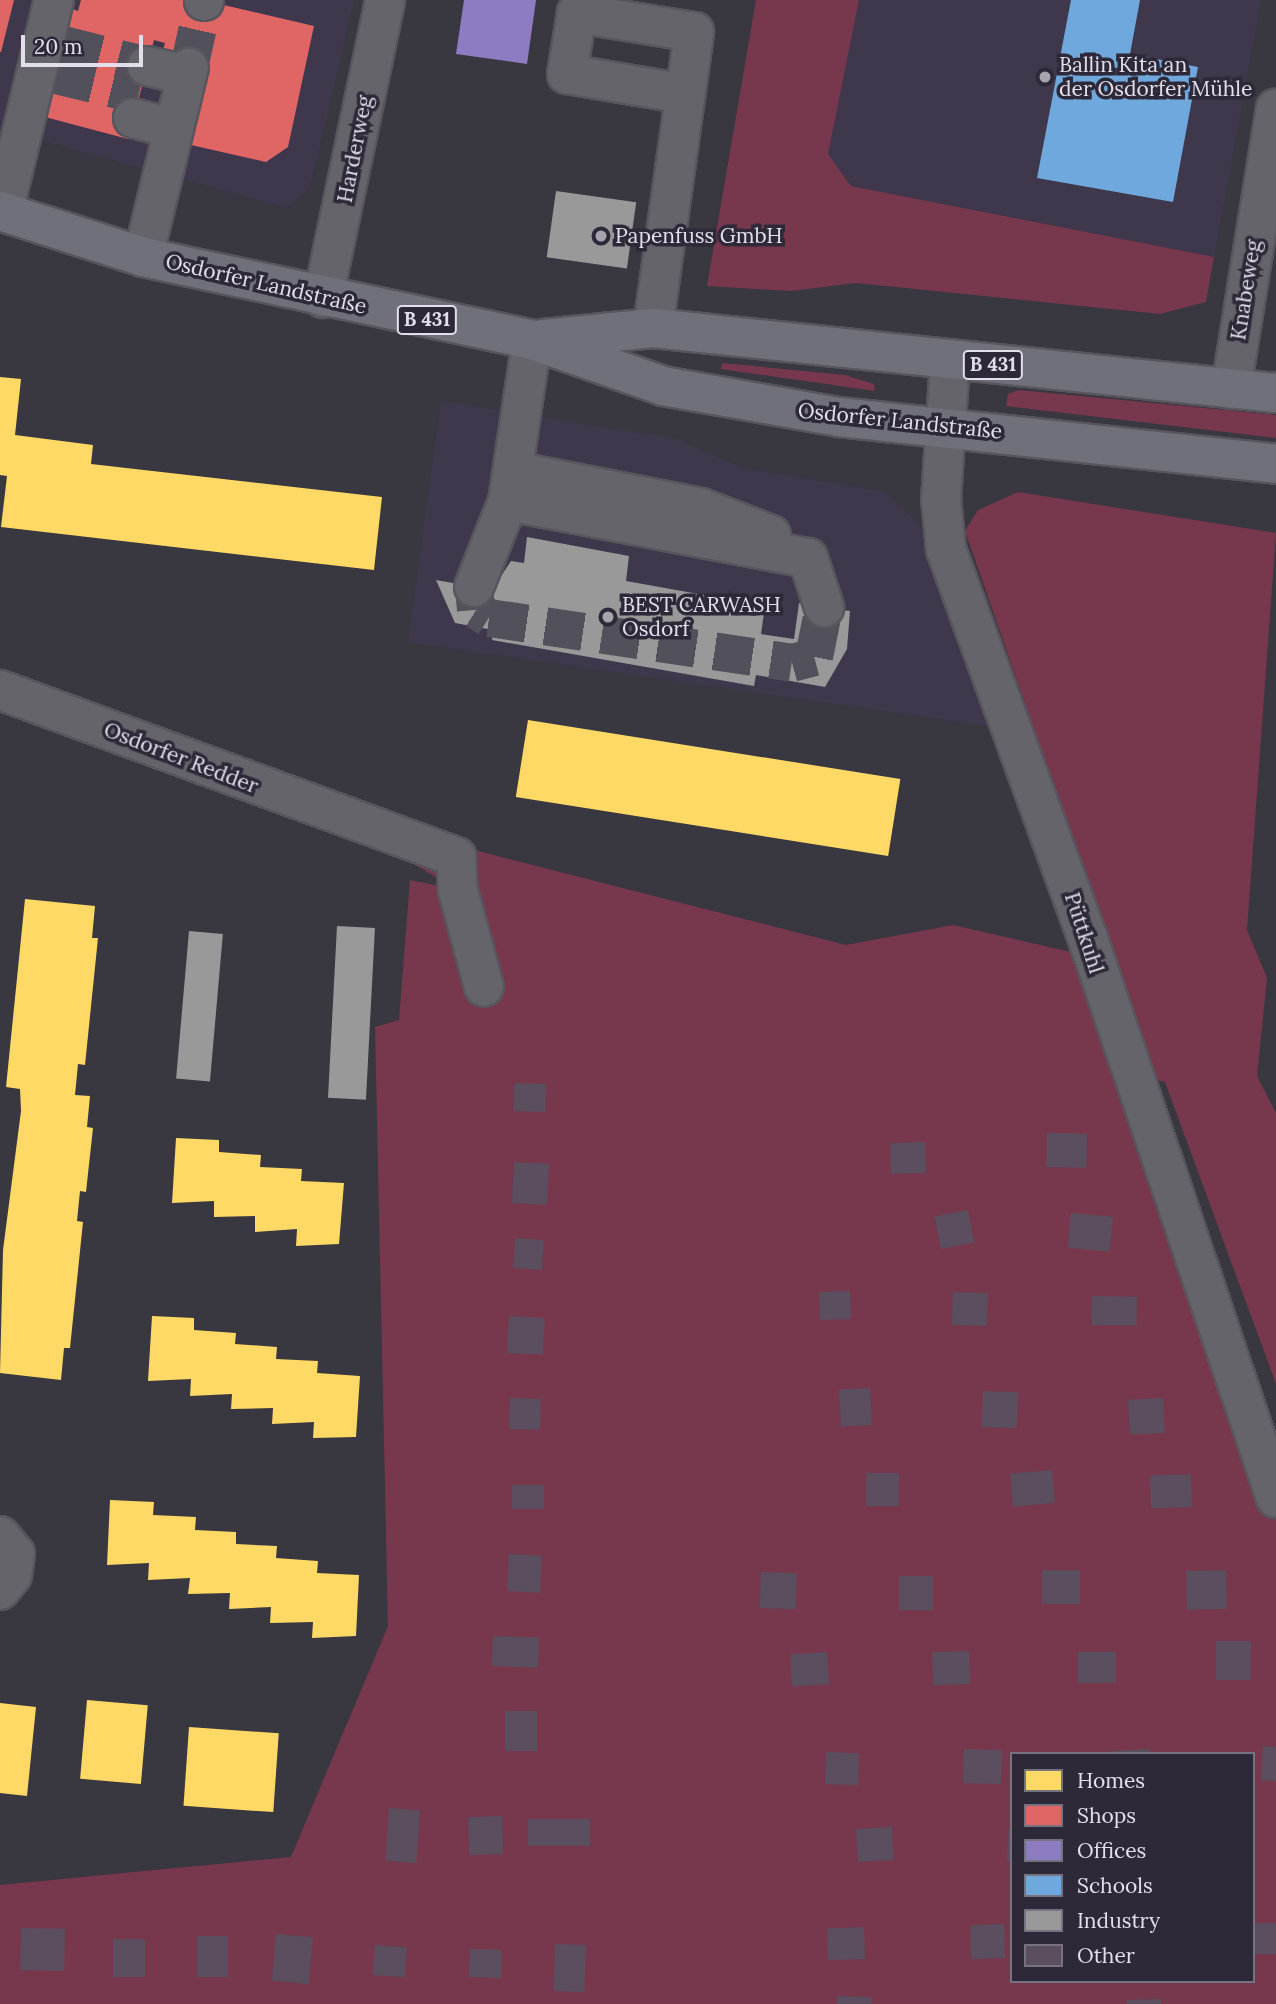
<!DOCTYPE html>
<html>
<head>
<meta charset="utf-8">
<style>
  body { margin:0 }
  #map { position:relative; width:1276px; height:2004px; overflow:hidden; background:#393740; font-family:Lora,serif }
  div>[style] { position:absolute }
  .built>* { inset:0; background:#3f384d }
  .green>* { inset:0; background:#77384d }
  .homes>* { inset:0; background:#ffd966; transform-origin:0 0 }
  .shops>* { inset:0; background:#e06666 }
  .offices>* { inset:0; background:#8e7cc3 }
  .schools>* { inset:0; background:#6fa8dc }
  .industry>* { inset:0; background:#999; transform-origin:0 0 }
  .building>* { inset:0; background:#5b4e5e; transform-origin:0 0 }
  .minor-tunnel>* { height:38px; margin-top:-19px; transform-origin:0; background:repeating-linear-gradient(90deg,#52505a 0 38px,transparent 0 57px) }
  .roads { filter:drop-shadow(2px 0 #58555d) drop-shadow(-2px 0 #58555d) drop-shadow(0 2px #58555d) drop-shadow(0 -2px #58555d) }
  .minor>* { height:38px; margin:-19px; padding:0 19px; transform-origin:19px; border-radius:19px; background:#66646b }
  .major>* { height:38px; margin:-19px; padding:0 19px; transform-origin:19px; border-radius:19px; background:#70707a }
  .dots>* { width:19px; height:19px; translate:-50% -50%; box-sizing:border-box; border:4px solid #2e2939; border-radius:50% }
  span { translate:-50% -50%; white-space:nowrap; text-align:center; line-height:1.15; -webkit-text-stroke:7px #2e2939; paint-order:stroke }
  .shield-label span { padding:2px 5px; background:#2e2939; border:2px solid; border-radius:5px; -webkit-text-stroke-width:0 }
  .shield-label { font-size:19px; color:#e3dfea; font-weight:700 }
  .poi-label { font-size:21px; color:#e3dfea }
  .left { translate:0 -50%; text-align:left }
  .street-label { font-size:21px; color:#e3dfea }
  .legend { position:absolute; left:1010px; top:1752px; width:245px; height:231px; box-sizing:border-box; background:#2e2939; border:2px solid #767280; margin:0; padding:9px 12px; list-style:none; font-size:21px; color:#e3dfea }
  .legend li { display:flex; align-items:center; gap:14px; height:35px }
  .legend b { width:35px; border:2px solid #767280 }
  .scale { position:absolute; left:21px; top:35px; width:122px; height:32px; box-sizing:border-box; border:4px solid #e3dfea; border-top:0; padding-left:9px; font-size:21px; line-height:24px; white-space:nowrap; color:#e3dfea; -webkit-text-stroke:5px #2e2939; paint-order:stroke }
</style>
</head>
<body>
<div id="map">
  <div class="built">
    <i style="clip-path:polygon(0 0,354px 0,310px 188px,287px 208px,0 129px)"></i>
    <i style="clip-path:polygon(859px 0,1261px 0,1214px 257px,851px 186px,828px 154px)"></i>
    <i style="clip-path:polygon(441px 401px,677px 439px,742px 468px,885px 492px,926px 530px,995px 727px,408px 642px)"></i>
  </div>
  <div class="green">
    <i style="clip-path:polygon(756px 0,859px 0,828px 154px,851px 186px,1214px 257px,1206px 302px,1160px 314px,856px 283px,791px 291px,707px 286px)"></i>
    <i style="clip-path:polygon(722px 363px,845px 375px,874px 384px,875px 391px,721px 369px)"></i>
    <i style="clip-path:polygon(1019px 390px,1276px 415px,1276px 438px,1006px 406px,1008px 394px)"></i>
    <i style="clip-path:polygon(evenodd,1018px 492px,1276px 533px,1247px 930px,1267px 978px,1257px 1076px,1276px 1113px,1276px 1384px,1165px 1082px,1132px 1073px,1276px 1498px,1276px 2004px,0 2004px,0 1885px,291px 1857px,388px 1626px,375px 1027px,399px 1020px,410px 880px,455px 889px,411px 862px,411px 834px,846px 945px,953px 925px,1115px 962px,965px 531px,978px 510px,1018px 492px,1012px 1754px,1253px 1754px,1253px 1981px,1012px 1981px,1012px 1754px)"></i>
  </div>
  <div class="homes">
    <i style="clip-path:polygon(0 377px,21px 379px,15px 435px,93px 445px,91px 464px,382px 497px,374px 570px,1px 527px,7px 476px,0 475px)"></i>
    <i style="left:528px;top:720px;width:377px;height:78px;rotate:9deg"></i>
    <i style="clip-path:polygon(25px 899px,95px 906px,92px 938px,98px 938px,85px 1065px,78px 1064px,75px 1095px,90px 1096px,87px 1127px,93px 1128px,86px 1192px,80px 1191px,77px 1221px,83px 1222px,70px 1348px,64px 1348px,61px 1380px,0 1373px,3px 1250px,21px 1111px,20px 1089px,6px 1087px)"></i>
    <i style="clip-path:polygon(176px 1138px,219px 1140px,219px 1152px,261px 1155px,260px 1167px,302px 1169px,301px 1181px,344px 1183px,339px 1244px,296px 1246px,297px 1229px,255px 1232px,255px 1216px,214px 1217px,214px 1201px,172px 1203px)"></i>
    <i style="clip-path:polygon(152px 1316px,194px 1318px,194px 1330px,236px 1333px,235px 1344px,277px 1347px,276px 1359px,318px 1361px,317px 1373px,360px 1376px,356px 1437px,313px 1438px,314px 1422px,272px 1424px,273px 1408px,231px 1409px,232px 1394px,190px 1396px,191px 1379px,148px 1381px)"></i>
    <i style="clip-path:polygon(110px 1500px,154px 1502px,153px 1515px,196px 1517px,195px 1530px,236px 1532px,236px 1544px,277px 1546px,276px 1558px,318px 1561px,317px 1573px,359px 1575px,356px 1636px,312px 1638px,313px 1622px,270px 1623px,271px 1607px,229px 1609px,230px 1593px,188px 1594px,190px 1578px,148px 1580px,149px 1563px,107px 1565px)"></i>
    <i style="left:87px;top:1700px;width:61px;height:79px;rotate:5deg"></i>
    <i style="clip-path:polygon(0 1703px,36px 1707px,27px 1796px,0 1793px)"></i>
    <i style="left:189px;top:1727px;width:90px;height:79px;rotate:4deg"></i>
  </div>
  <div class="shops">
    <i style="clip-path:polygon(0 0,14px 0,1px 52px,0 52px)"></i>
    <i style="clip-path:polygon(81px 0,202px 0,314px 26px,288px 147px,266px 162px,191px 145px,207px 72px,160px 60px,165px 43px,154px 40px,128px 139px,45px 117px,72px 9px,78px 11px)"></i>
  </div>
  <div class="offices">
    <i style="clip-path:polygon(464px 0,536px 0,527px 64px,456px 54px)"></i>
  </div>
  <div class="schools">
    <i style="clip-path:polygon(1071px 0,1140px 0,1130px 54px,1198px 67px,1173px 202px,1037px 178px)"></i>
  </div>
  <div class="industry">
    <i style="left:556px;top:191px;width:81px;height:67px;rotate:8deg"></i>
    <i style="clip-path:polygon(527px 537px,629px 556px,626px 581px,765px 606px,761px 634px,794px 639px,799px 603px,850px 611px,847px 649px,825px 687px,756px 675px,754px 686px,492px 640px,493px 630px,455px 623px,436px 580px,492px 590px,511px 561px,524px 563px)"></i>
    <i style="left:337px;top:926px;width:38px;height:172px;rotate:3deg"></i>
    <i style="left:189px;top:931px;width:34px;height:148px;rotate:5deg"></i>
  </div>
  <div class="building">
    <i style="left:514px;top:1083px;width:32px;height:28px;rotate:2deg"></i>
    <i style="left:1047px;top:1133px;width:40px;height:34px;rotate:1deg"></i>
    <i style="left:925px;top:1142px;width:31px;height:35px;rotate:88deg"></i>
    <i style="left:514px;top:1162px;width:35px;height:41px;rotate:3deg"></i>
    <i style="left:968px;top:1210px;width:33px;height:34px;rotate:79deg"></i>
    <i style="left:1071px;top:1213px;width:42px;height:35px;rotate:5deg"></i>
    <i style="left:515px;top:1238px;width:29px;height:30px;rotate:4deg"></i>
    <i style="left:850px;top:1291px;width:28px;height:31px;rotate:88deg"></i>
    <i style="left:953px;top:1292px;width:35px;height:33px;rotate:2deg"></i>
    <i style="left:1092px;top:1296px;width:45px;height:29px;rotate:1deg"></i>
    <i style="left:509px;top:1316px;width:36px;height:37px;rotate:3deg"></i>
    <i style="left:870px;top:1388px;width:37px;height:31px;rotate:87deg"></i>
    <i style="left:983px;top:1391px;width:35px;height:36px;rotate:2deg"></i>
    <i style="left:510px;top:1398px;width:31px;height:31px;rotate:2deg"></i>
    <i style="left:1163px;top:1398px;width:35px;height:35px;rotate:87deg"></i>
    <i style="left:1052px;top:1470px;width:33px;height:42px;rotate:85deg"></i>
    <i style="left:899px;top:1473px;width:33px;height:33px;rotate:90deg"></i>
    <i style="left:1191px;top:1474px;width:33px;height:41px;rotate:88deg"></i>
    <i style="left:512px;top:1485px;width:32px;height:24px"></i>
    <i style="left:509px;top:1554px;width:33px;height:37px;rotate:3deg"></i>
    <i style="left:1042px;top:1570px;width:38px;height:34px"></i>
    <i style="left:1226px;top:1570px;width:39px;height:40px;rotate:89deg"></i>
    <i style="left:761px;top:1572px;width:36px;height:36px;rotate:2deg"></i>
    <i style="left:933px;top:1576px;width:34px;height:34px;rotate:90deg"></i>
    <i style="left:493px;top:1636px;width:46px;height:30px;rotate:2deg"></i>
    <i style="left:1216px;top:1641px;width:35px;height:39px"></i>
    <i style="left:969px;top:1651px;width:33px;height:37px;rotate:88deg"></i>
    <i style="left:827px;top:1652px;width:32px;height:37px;rotate:86deg"></i>
    <i style="left:1078px;top:1652px;width:38px;height:31px"></i>
    <i style="left:505px;top:1711px;width:32px;height:40px"></i>
    <i style="clip-path:polygon(1263px 1746px,1276px 1747px,1276px 1781px,1261px 1780px)"></i>
    <i style="left:964px;top:1749px;width:38px;height:34px;rotate:2deg"></i>
    <i style="clip-path:polygon(1150px 1749px,1150px 1754px,1112px 1754px,1112px 1751px)"></i>
    <i style="left:826px;top:1752px;width:33px;height:32px;rotate:2deg"></i>
    <i style="left:389px;top:1808px;width:31px;height:53px;rotate:4deg"></i>
    <i style="left:502px;top:1816px;width:38px;height:34px;rotate:88deg"></i>
    <i style="left:528px;top:1819px;width:62px;height:27px"></i>
    <i style="left:892px;top:1827px;width:33px;height:36px;rotate:87deg"></i>
    <i style="clip-path:polygon(1009px 1827px,1012px 1827px,1012px 1861px,1007px 1861px)"></i>
    <i style="left:1276px;top:1923px;width:31px;height:23px;rotate:90deg"></i>
    <i style="left:1004px;top:1924px;width:34px;height:34px;rotate:88deg"></i>
    <i style="left:864px;top:1927px;width:32px;height:37px;rotate:88deg"></i>
    <i style="left:21px;top:1928px;width:44px;height:42px;rotate:1deg"></i>
    <i style="left:276px;top:1934px;width:37px;height:47px;rotate:5deg"></i>
    <i style="left:197px;top:1936px;width:31px;height:41px"></i>
    <i style="left:113px;top:1939px;width:32px;height:38px"></i>
    <i style="left:555px;top:1944px;width:31px;height:47px;rotate:2deg"></i>
    <i style="left:375px;top:1945px;width:32px;height:30px;rotate:4deg"></i>
    <i style="left:470px;top:1949px;width:32px;height:28px;rotate:2deg"></i>
    <i style="left:837px;top:1996px;width:35px;height:8px;rotate:2deg"></i>
    <i style="clip-path:polygon(1161px 1999px,1161px 2004px,1127px 2004px,1126px 2000px)"></i>
  </div>
  <div class="minor-tunnel">
    <i style="left:63px;top:45px;width:87px;rotate:14deg"></i>
    <i style="left:189px;top:67px;width:68px;rotate:-77.2deg"></i>
    <i style="left:56px;top:75px;width:85px;rotate:13.5deg"></i>
    <i style="left:474px;top:587px;width:23px;rotate:85deg"></i>
    <i style="left:476px;top:610px;width:15px;rotate:32deg"></i>
    <i style="left:489px;top:618px;width:306px;rotate:8.4deg"></i>
    <i style="left:792px;top:663px;width:23px;rotate:-15deg"></i>
    <i style="left:814px;top:657px;width:51px;rotate:-78.7deg"></i>
  </div>
  <div class="roads">
    <div class="minor">
      <i style="left:204px;top:1px;width:1px;rotate:-90deg"></i>
      <i style="left:147px;top:66px;width:41px;rotate:12.7deg"></i>
      <i style="left:133px;top:118px;width:42px;rotate:15deg"></i>
      <i style="left:3px;top:212px;width:218px;rotate:-76.5deg"></i>
      <i style="left:143px;top:257px;width:195px;rotate:-76.4deg"></i>
      <i style="left:323px;top:298px;width:304px;rotate:-78.2deg"></i>
      <i style="left:653px;top:328px;width:299px;rotate:-82.1deg"></i>
      <i style="left:694px;top:32px;width:119px;rotate:-170.8deg"></i>
      <i style="left:577px;top:13px;width:62px;rotate:99.3deg"></i>
      <i style="left:567px;top:74px;width:120px;rotate:9.6deg"></i>
      <i style="left:950px;top:361px;width:138px;rotate:93.7deg"></i>
      <i style="left:941px;top:499px;width:50px;rotate:84.3deg"></i>
      <i style="left:946px;top:549px;width:412px;rotate:70deg"></i>
      <i style="left:1087px;top:936px;width:593px;rotate:71.41deg"></i>
      <i style="left:1231px;top:389px;width:284px;rotate:-80.9deg"></i>
      <i style="left:513px;top:471px;width:192px;rotate:11.1deg"></i>
      <i style="left:701px;top:508px;width:75px;rotate:21.1deg"></i>
      <i style="left:508px;top:501px;width:305px;rotate:10.8deg"></i>
      <i style="left:808px;top:558px;width:52px;rotate:71.9deg"></i>
      <i style="left:474px;top:587px;width:92px;rotate:-68.4deg"></i>
      <i style="left:508px;top:501px;width:163px;rotate:-81.5deg"></i>
      <i style="left:0;top:690px;width:486px;rotate:20.1deg"></i>
      <i style="left:456px;top:857px;width:33px;rotate:87deg"></i>
      <i style="left:458px;top:890px;width:100px;rotate:75deg"></i>
      <i style="left:0;top:1536px;width:23px;rotate:50deg"></i>
      <i style="left:15px;top:1554px;width:21px;rotate:98deg"></i>
      <i style="left:12px;top:1575px;width:19px;rotate:129deg"></i>
    </div>
    <div class="major">
      <i style="left:0;top:211px;width:150px;rotate:17.8deg"></i>
      <i style="left:143px;top:257px;width:398px;rotate:12deg"></i>
      <i style="left:532px;top:340px;width:139px;rotate:19.3deg"></i>
      <i style="left:663px;top:386px;width:179px;rotate:10deg"></i>
      <i style="left:839px;top:417px;width:440px;rotate:6.1deg"></i>
      <i style="left:543px;top:339px;width:111px;rotate:-5.7deg"></i>
      <i style="left:653px;top:328px;width:626px;rotate:5.96deg"></i>
    </div>
  </div>
  <div class="dots">
    <i style="left:1045px;top:77px;background:#a8a4ae"></i>
    <i style="left:601px;top:236px;background:#a8a4ae"></i>
    <i style="left:608px;top:617px;background:#a8a4ae"></i>
  </div>
  <div class="shield-label">
    <span style="left:427px;top:320px">B 431</span>
    <span style="left:993px;top:365px">B 431</span>
  </div>
  <div class="poi-label">
    <span class="left" style="left:1059px;top:77px">Ballin Kita an<br>der Osdorfer Mühle</span>
    <span class="left" style="left:615px;top:236px">Papenfuss GmbH</span>
    <span class="left" style="left:622px;top:617px">BEST CARWASH<br>Osdorf</span>
  </div>
  <div class="street-label">
    <span style="left:355px;top:149px;rotate:-79deg">Harderweg</span>
    <span style="left:266px;top:284px;rotate:13deg">Osdorfer Landstraße</span>
    <span style="left:1246px;top:290px;rotate:-81deg">Knabeweg</span>
    <span style="left:900px;top:421px;rotate:6deg">Osdorfer Landstraße</span>
    <span style="left:181px;top:758px;rotate:21deg">Osdorfer Redder</span>
    <span style="left:1084px;top:933px;rotate:72deg">Püttkuhl</span>
  </div>
  <ul class="legend">
  <li><b style="height:19px;background:#ffd966"></b>Homes</li>
  <li><b style="height:19px;background:#e06666"></b>Shops</li>
  <li><b style="height:19px;background:#8e7cc3"></b>Offices</li>
  <li><b style="height:19px;background:#6fa8dc"></b>Schools</li>
  <li><b style="height:19px;background:#999"></b>Industry</li>
  <li><b style="height:19px;background:#5b4e5e"></b>Other</li>
  </ul>
  <div class="scale">20 m</div>
</div>
</body>
</html>
